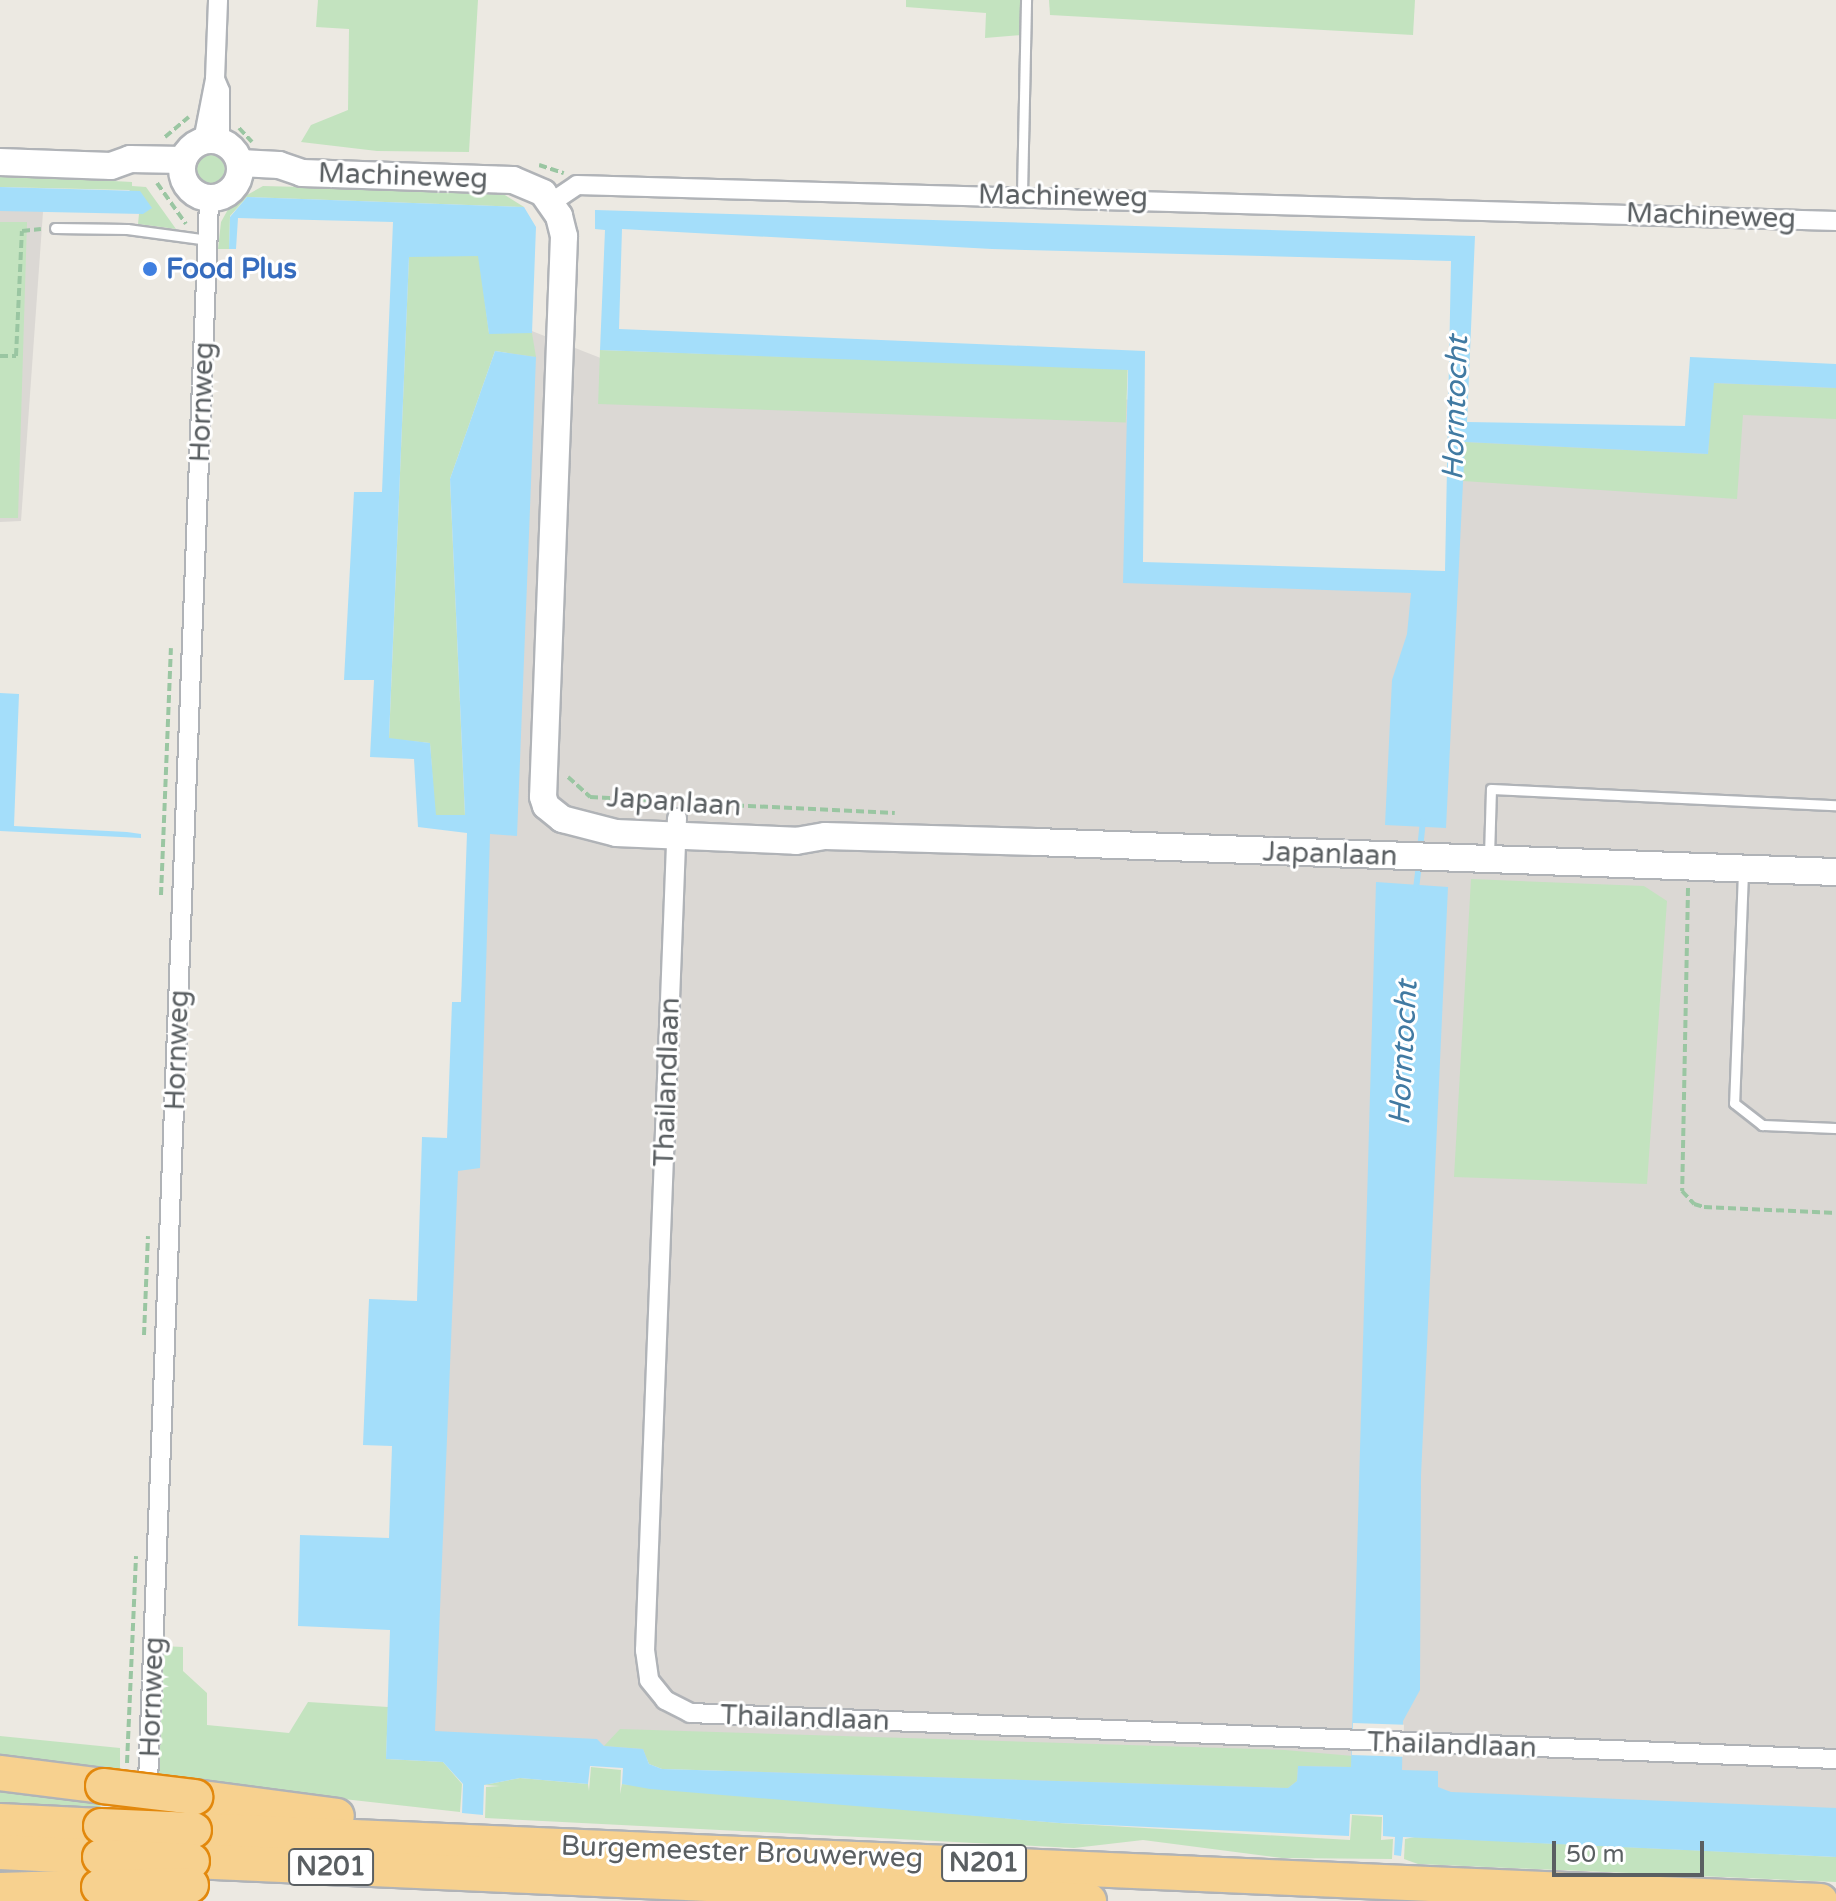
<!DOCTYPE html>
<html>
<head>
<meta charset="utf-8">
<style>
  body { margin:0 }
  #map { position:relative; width:1836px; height:1901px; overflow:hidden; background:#ece9e2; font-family:"Varela Round",sans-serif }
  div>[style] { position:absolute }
  .industrial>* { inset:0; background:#dbd8d4 }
  .green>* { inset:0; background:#c3e3bf; transform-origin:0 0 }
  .round { border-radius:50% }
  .water>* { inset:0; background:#a4defa }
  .pier>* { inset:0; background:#ece9e2; transform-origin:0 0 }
  .stream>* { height:6px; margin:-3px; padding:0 3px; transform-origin:3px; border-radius:3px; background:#a4defa }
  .path>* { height:4px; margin-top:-2px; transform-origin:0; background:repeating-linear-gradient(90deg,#9ac6a2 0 8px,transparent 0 12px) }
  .roads { filter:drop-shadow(2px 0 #b0b3b7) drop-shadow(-2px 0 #b0b3b7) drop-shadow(0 2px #b0b3b7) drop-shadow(0 -2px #b0b3b7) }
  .lane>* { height:9px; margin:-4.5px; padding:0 4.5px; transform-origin:4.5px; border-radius:4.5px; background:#fff }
  .street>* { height:18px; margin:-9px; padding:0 9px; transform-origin:9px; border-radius:9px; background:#fff }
  .secondary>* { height:26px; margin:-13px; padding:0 13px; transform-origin:13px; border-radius:13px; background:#fff }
  .secondary>.ring { margin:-13px; padding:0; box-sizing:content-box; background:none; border:26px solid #fff; border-radius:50% }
  .highway>* { height:34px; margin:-17px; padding:0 17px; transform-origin:17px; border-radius:17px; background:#f7d18f }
  .bridges { filter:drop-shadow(2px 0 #e2880d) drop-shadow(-2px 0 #e2880d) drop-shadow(0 2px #e2880d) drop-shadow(0 -2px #e2880d) }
  .highway-bridge>* { height:34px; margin:-17px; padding:0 17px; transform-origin:17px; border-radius:17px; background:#f7d18f }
  .dots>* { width:22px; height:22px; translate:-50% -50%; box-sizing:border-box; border:4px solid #fff; border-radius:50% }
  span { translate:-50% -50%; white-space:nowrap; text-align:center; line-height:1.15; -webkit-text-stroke:6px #fff; paint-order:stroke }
  .shield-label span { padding:2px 6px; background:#fff; border:2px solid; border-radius:6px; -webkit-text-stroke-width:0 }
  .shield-label { font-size:26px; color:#5a5f62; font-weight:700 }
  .street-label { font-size:28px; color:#5a5f62 }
  .shop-label { font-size:28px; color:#366cbe; font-weight:700 }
  .left { translate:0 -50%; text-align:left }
  .water-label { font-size:30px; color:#417aa2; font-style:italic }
  .scale { position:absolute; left:1552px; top:1841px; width:152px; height:36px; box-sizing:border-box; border:4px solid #5a5f62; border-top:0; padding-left:10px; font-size:24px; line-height:28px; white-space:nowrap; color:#5a5f62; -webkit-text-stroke:6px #fff; paint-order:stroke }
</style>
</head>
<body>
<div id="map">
  <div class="industrial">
    <i style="clip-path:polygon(0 197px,44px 198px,21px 521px,0 522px)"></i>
    <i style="clip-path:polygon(509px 322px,626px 368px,1135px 400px,1130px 571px,1455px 580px,1461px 433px,1695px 444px,1702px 378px,1836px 381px,1836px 1831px,880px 1794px,616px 1754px,409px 1737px)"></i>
  </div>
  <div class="green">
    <i style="clip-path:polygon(318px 0,478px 0,469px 152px,377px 151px,301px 142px,311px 125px,348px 110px,349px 29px,316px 27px)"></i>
    <i style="clip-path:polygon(906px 0,1022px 0,1021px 35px,985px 38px,986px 13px,906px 7px)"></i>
    <i style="clip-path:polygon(1049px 0,1415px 0,1413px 35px,1050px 15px)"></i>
    <i class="round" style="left:195px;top:155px;width:30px;height:30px"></i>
    <i style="clip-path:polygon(0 175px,132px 182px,132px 186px,146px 187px,176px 229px,138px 224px,139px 214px,150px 208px,129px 190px,0 187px)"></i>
    <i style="clip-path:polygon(263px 186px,500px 192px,524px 207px,247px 197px,230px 216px,229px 249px,218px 249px,221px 222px,231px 204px)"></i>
    <i style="clip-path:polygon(0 222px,27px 222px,18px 518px,0 518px)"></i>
    <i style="clip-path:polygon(409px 256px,479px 256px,489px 333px,532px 333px,536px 357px,495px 351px,450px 479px,465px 816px,435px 815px,430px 743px,389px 739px)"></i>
    <i style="left:600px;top:350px;width:528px;height:54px;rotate:2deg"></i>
    <i style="clip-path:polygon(1713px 383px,1836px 388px,1836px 419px,1743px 415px,1737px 499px,1463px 481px,1465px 442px,1708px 454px)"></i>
    <i style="clip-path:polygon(1471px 879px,1644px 886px,1667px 901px,1647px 1184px,1454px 1177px)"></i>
    <i style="clip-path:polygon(162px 1646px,183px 1647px,183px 1671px,207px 1693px,207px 1725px,289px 1733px,308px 1702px,388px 1707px,386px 1759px,443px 1762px,462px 1784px,460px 1812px,155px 1778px)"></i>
    <i style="clip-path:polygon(620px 1729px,1285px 1750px,1353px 1756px,1351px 1767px,1298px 1766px,1297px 1781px,1288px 1788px,662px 1769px,649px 1764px,643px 1749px,604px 1746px)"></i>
    <i style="clip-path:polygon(0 1736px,120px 1748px,120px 1772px,0 1768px)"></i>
    <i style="clip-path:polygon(591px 1767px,621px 1770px,620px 1794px,622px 1784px,1059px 1823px,1350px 1840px,1352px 1815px,1382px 1817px,1381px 1840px,1393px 1839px,1392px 1859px,1282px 1858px,1143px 1840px,1074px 1848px,485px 1818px,486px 1787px,500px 1786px,484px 1785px,520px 1778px,588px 1784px,589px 1791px)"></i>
    <i style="clip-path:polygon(0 1781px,101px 1796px,100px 1814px,0 1809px)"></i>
    <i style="clip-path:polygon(1415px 1837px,1836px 1857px,1836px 1882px,1418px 1864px,1404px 1859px,1405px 1839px)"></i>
  </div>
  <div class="water">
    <i style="clip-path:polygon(0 187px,140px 191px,152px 208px,143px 214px,0 211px)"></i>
    <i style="clip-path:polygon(247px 197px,524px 207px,536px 227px,532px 333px,489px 334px,478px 256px,409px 257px,389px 738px,430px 743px,436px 815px,465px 815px,450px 479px,495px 351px,536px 357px,517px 836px,490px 834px,480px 1168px,458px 1171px,435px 1731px,597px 1739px,604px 1746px,643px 1749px,649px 1764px,662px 1769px,1288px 1788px,1297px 1781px,1298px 1766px,1351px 1767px,1376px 882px,1448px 887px,1421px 1476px,1420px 1690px,1403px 1721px,1402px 1770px,1438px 1771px,1438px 1787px,1451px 1792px,1836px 1808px,1836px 1857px,1403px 1837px,1401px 1856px,1394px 1855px,1395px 1837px,1383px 1836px,1383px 1815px,1350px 1814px,1349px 1836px,1059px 1823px,650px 1789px,622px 1784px,623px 1768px,590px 1766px,588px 1784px,520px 1778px,484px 1785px,483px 1815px,462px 1813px,463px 1784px,443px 1762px,386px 1759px,390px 1630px,298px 1626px,300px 1535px,389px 1538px,392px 1446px,363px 1445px,369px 1299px,417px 1301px,422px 1137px,447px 1138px,452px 1002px,461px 1002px,467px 833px,418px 827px,414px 759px,370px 757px,374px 680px,344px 680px,354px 492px,382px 492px,393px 222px,238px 218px,236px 249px,229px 249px,230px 217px)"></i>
    <i style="clip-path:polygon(evenodd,595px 210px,1475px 236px,1467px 422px,1685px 426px,1690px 357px,1836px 364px,1836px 388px,1714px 383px,1708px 454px,1465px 442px,1446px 828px,1385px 825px,1392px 680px,1407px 634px,1411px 593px,1123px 583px,1128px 370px,600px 350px,605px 230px,595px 229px,595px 210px,622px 229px,992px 249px,1451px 261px,1445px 571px,1143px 562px,1145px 351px,619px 329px,622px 229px)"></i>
    <i style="clip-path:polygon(0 693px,19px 694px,14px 826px,127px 832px,141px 834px,141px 838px,0 831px)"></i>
  </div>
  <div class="pier">
    <i style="left:1353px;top:1723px;width:51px;height:32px;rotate:2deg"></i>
  </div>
  <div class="stream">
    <i style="left:1420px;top:849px;width:28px;rotate:-84deg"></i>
    <i style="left:1416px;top:889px;width:24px;rotate:-83deg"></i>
  </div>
  <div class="path">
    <i style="left:239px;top:128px;width:19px;rotate:47deg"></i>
    <i style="left:165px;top:137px;width:31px;rotate:-40deg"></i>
    <i style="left:539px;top:165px;width:26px;rotate:18deg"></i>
    <i style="left:157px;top:183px;width:50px;rotate:54.7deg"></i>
    <i style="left:0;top:356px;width:16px"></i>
    <i style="left:16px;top:356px;width:125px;rotate:-87.3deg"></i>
    <i style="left:22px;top:231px;width:19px;rotate:-6deg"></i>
    <i style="left:568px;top:777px;width:30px;rotate:42deg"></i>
    <i style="left:590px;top:797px;width:77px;rotate:3deg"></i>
    <i style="left:688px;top:803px;width:207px;rotate:2.8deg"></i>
    <i style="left:1688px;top:888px;width:303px;rotate:91.1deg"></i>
    <i style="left:1682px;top:1191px;width:18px;rotate:47deg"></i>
    <i style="left:1694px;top:1204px;width:10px;rotate:17deg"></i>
    <i style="left:1704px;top:1207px;width:132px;rotate:2.6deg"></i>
    <i style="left:161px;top:895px;width:247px;rotate:-87.7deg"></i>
    <i style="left:144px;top:1335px;width:99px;rotate:-87.7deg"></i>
    <i style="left:127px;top:1763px;width:207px;rotate:-87.5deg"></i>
  </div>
  <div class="roads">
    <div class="lane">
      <i style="left:1022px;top:194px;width:194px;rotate:-88.8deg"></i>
      <i style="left:55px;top:228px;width:72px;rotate:0.8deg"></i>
      <i style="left:127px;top:229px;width:82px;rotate:7.7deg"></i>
      <i style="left:1489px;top:856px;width:67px;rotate:-88.3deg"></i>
      <i style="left:1491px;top:789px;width:345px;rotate:2.7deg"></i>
      <i style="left:1743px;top:872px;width:231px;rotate:92.2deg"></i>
      <i style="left:1734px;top:1103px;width:36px;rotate:38deg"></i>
      <i style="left:1762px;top:1125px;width:74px;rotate:2.3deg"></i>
    </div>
    <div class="street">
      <i style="left:215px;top:79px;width:13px;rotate:67deg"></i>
      <i style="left:220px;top:91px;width:50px;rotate:90deg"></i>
      <i style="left:203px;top:141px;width:63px;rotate:-79deg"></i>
      <i style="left:215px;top:79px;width:79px;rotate:-87.8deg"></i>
      <i style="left:552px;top:202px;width:30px;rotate:-34deg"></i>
      <i style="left:577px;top:185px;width:1260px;rotate:1.64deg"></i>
      <i style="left:677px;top:818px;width:833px;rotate:92.2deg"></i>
      <i style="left:645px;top:1650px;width:30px;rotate:82deg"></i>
      <i style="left:649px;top:1680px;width:26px;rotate:51deg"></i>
      <i style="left:665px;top:1700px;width:28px;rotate:27deg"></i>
      <i style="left:690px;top:1713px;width:1147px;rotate:2.3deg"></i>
      <i style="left:146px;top:1834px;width:1637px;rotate:-87.79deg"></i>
    </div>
    <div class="secondary">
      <i class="ring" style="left:182px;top:140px;width:32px;height:32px"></i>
      <i style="left:0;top:162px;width:111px;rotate:2.1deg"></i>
      <i style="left:111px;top:166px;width:20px;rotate:-20deg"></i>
      <i style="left:130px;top:159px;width:53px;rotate:1.1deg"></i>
      <i style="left:240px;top:163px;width:39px;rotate:3deg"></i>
      <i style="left:279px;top:165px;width:24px;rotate:19deg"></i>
      <i style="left:302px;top:173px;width:211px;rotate:1.9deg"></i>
      <i style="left:513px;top:180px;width:33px;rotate:23deg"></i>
      <i style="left:543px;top:193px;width:28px;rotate:55deg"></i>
      <i style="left:559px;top:216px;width:21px;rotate:76deg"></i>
      <i style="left:564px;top:236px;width:561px;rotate:92.14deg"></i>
      <i style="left:543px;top:797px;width:9px;rotate:72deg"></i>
      <i style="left:546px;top:806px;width:21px;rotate:39deg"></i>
      <i style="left:562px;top:819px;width:56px;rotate:14.5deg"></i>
      <i style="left:616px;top:833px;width:180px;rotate:2.5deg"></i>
      <i style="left:796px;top:841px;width:29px;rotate:-10deg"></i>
      <i style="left:825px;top:836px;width:211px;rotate:1.6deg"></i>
      <i style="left:1036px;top:842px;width:801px;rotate:2.15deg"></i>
    </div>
    <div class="highway">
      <i style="left:0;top:1773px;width:104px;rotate:7.2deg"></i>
      <i style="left:195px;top:1797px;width:143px;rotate:7.6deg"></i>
      <i style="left:0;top:1821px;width:101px;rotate:2.8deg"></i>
      <i style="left:194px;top:1830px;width:1628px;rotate:2.5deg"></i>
      <i style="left:0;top:1852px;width:100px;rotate:2.9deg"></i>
      <i style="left:192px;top:1861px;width:898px;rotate:2.55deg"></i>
      <i style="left:0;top:1890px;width:99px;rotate:-1.7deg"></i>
    </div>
  </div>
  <div class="bridges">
    <div class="highway-bridge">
      <i style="left:103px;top:1786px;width:93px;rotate:6.8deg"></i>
      <i style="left:101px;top:1826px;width:93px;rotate:2.5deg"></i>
      <i style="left:100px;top:1857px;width:92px;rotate:2.5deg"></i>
      <i style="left:99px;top:1887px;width:92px;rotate:-1.2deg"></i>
    </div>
  </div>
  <div class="dots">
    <i style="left:150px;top:269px;background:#3f7fe0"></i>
  </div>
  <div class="shield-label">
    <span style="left:984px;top:1863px">N201</span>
    <span style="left:331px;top:1867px">N201</span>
  </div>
  <div class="street-label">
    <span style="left:403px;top:176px;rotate:2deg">Machineweg</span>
    <span style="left:1063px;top:196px;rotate:1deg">Machineweg</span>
    <span style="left:1711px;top:216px;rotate:2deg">Machineweg</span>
    <span style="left:202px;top:402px;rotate:-88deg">Hornweg</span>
    <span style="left:674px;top:802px;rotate:4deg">Japanlaan</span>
    <span style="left:1330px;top:854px;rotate:2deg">Japanlaan</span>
    <span style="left:177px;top:1050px;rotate:-88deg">Hornweg</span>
    <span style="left:667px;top:1082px;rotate:-88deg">Thailandlaan</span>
    <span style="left:152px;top:1697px;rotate:-88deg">Hornweg</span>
    <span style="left:805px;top:1718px;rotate:2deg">Thailandlaan</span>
    <span style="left:1452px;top:1745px;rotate:2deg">Thailandlaan</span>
    <span style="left:742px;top:1852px;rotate:2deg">Burgemeester Brouwerweg</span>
  </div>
  <div class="shop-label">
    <span class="left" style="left:166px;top:269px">Food Plus</span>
  </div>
  <div class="water-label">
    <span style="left:1456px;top:408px;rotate:-88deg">Horntocht</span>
    <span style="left:1404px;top:1053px;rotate:-87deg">Horntocht</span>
  </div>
  <div class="scale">50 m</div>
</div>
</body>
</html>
